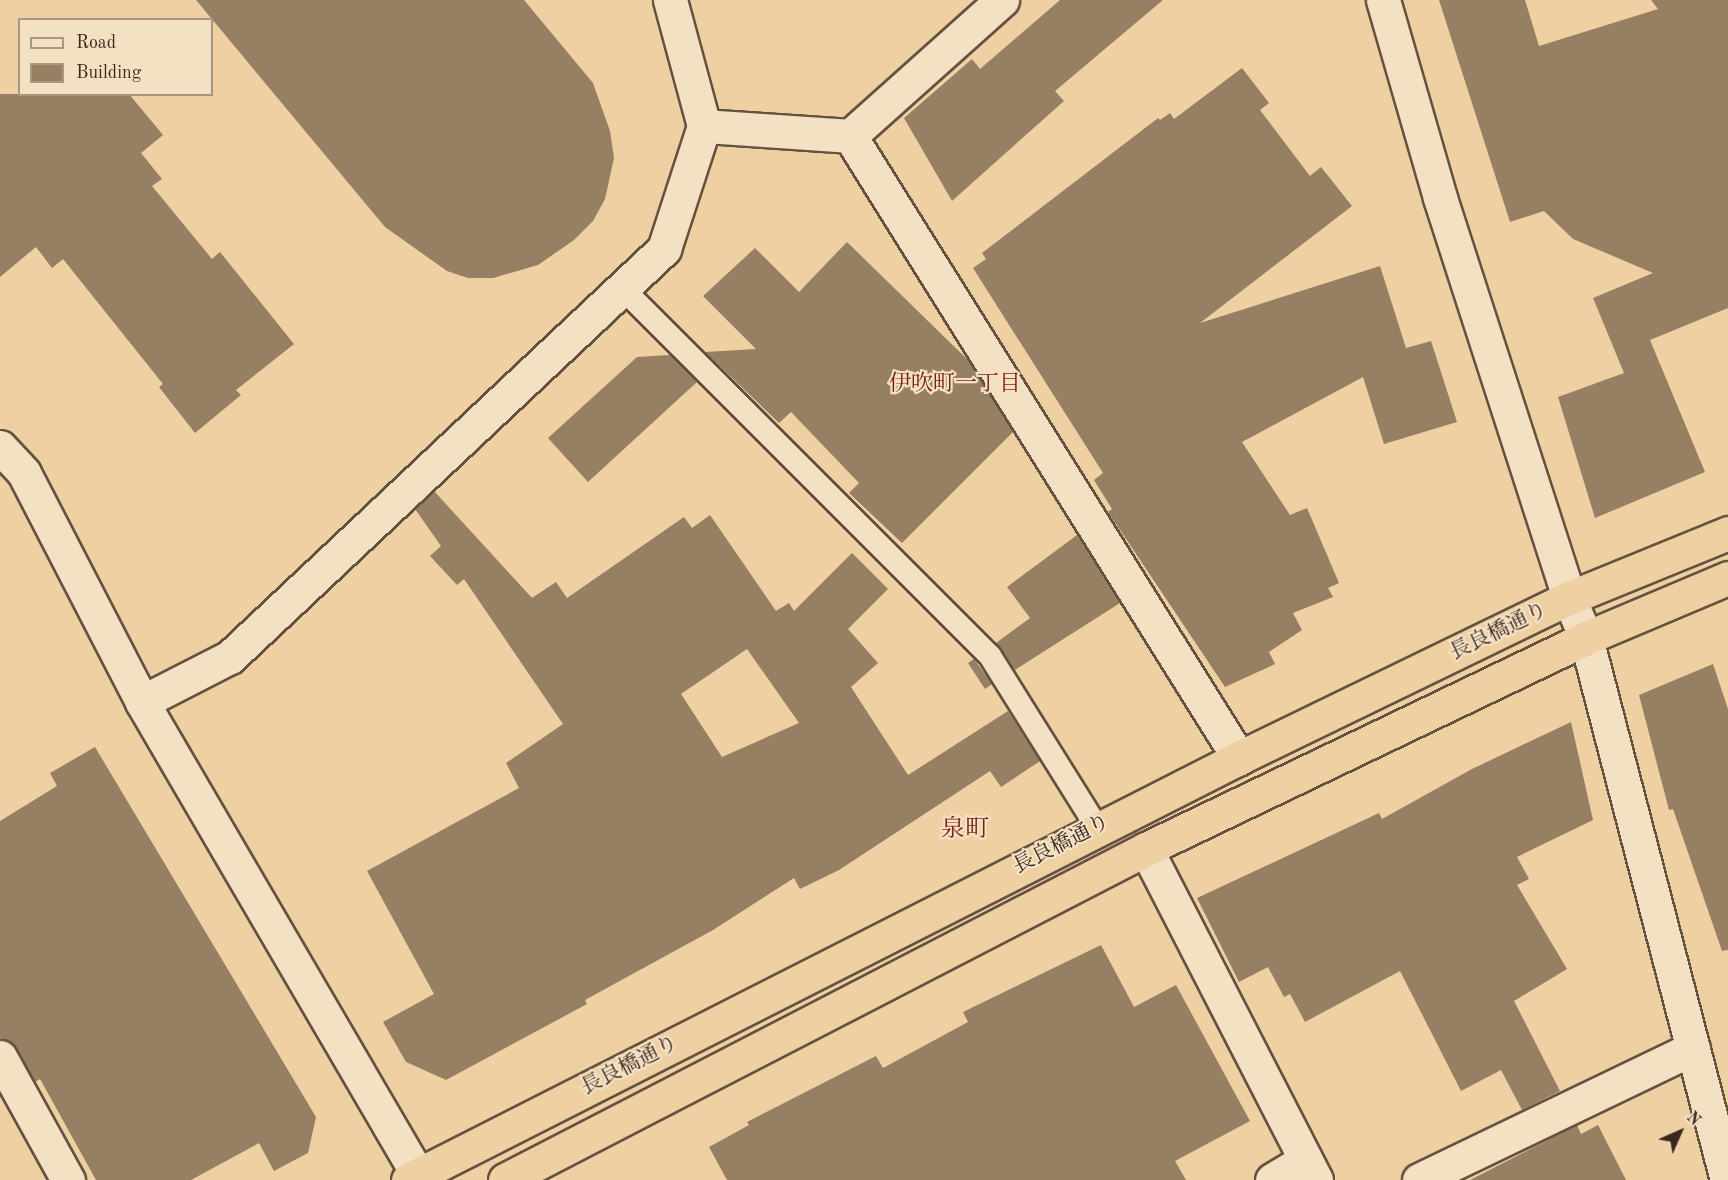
<!DOCTYPE html>
<html>
<head>
<meta charset="utf-8">
<style>
  body { margin:0 }
  #map { position:relative; width:1728px; height:1180px; overflow:hidden; background:#eed0a2; font-family:"Old Standard TT","Noto Serif JP",serif }
  div>[style] { position:absolute }
  .building>* { inset:0; background:#967f63 }
  .roads { filter:drop-shadow(2px 0 #645240) drop-shadow(-2px 0 #645240) drop-shadow(0 2px #645240) drop-shadow(0 -2px #645240) }
  .lane>* { height:22px; margin:-11px; padding:0 11px; transform-origin:11px; border-radius:11px; background:#f4e0c3 }
  .street>* { height:33px; margin:-16.5px; padding:0 16.5px; transform-origin:16.5px; border-radius:16.5px; background:#f4e0c3 }
  .secondary>* { height:33px; margin:-16.5px; padding:0 16.5px; transform-origin:16.5px; border-radius:16.5px; background:#f4e0c3 }
  .highway>* { height:33px; margin:-16.5px; padding:0 16.5px; transform-origin:16.5px; border-radius:16.5px; background:#eed0a2 }
  span { translate:-50% -50%; white-space:nowrap; text-align:center; line-height:1.15; -webkit-text-stroke:4.5px #f4e0c3; paint-order:stroke }
  .street-label { font-size:21px; color:#36281f }
  .neighbourhood-label { font-size:22px; color:#7a1f14 }
  .quarter-label { font-size:24px; color:#7a1f14 }
  .legend { position:absolute; left:18px; top:18px; width:195px; height:78px; box-sizing:border-box; background:#f4e0c3; border:2px solid #a89681; margin:0; padding:8px 10px; list-style:none; font-size:18px; color:#36281f }
  .legend li { display:flex; align-items:center; gap:12px; height:30px }
  .legend b { width:30px; border:2px solid #a89681 }
  .north { position:absolute; left:1650px; top:1102px; width:60px; height:60px; -webkit-text-stroke:4px #f4e0c3; paint-order:stroke; rotate:45deg; font-size:16px; font-weight:700; line-height:24px; text-align:center; color:#36281f }
  .north::after { content:''; display:block; margin:auto; width:21px; height:27px; background:#36281f; clip-path:polygon(50% 0,100% 100%,50% 72%,0 100%) }
</style>
</head>
<body>
<div id="map">
  <div class="building">
    <i style="clip-path:polygon(196px 0,524px 0,593px 83px,610px 131px,614px 158px,605px 199px,593px 221px,574px 240px,538px 265px,493px 278px,468px 278px,447px 271px,385px 227px)"></i>
    <i style="clip-path:polygon(1060px 0,1163px 0,1055px 91px,1064px 101px,952px 201px,904px 118px,972px 59px,980px 69px)"></i>
    <i style="clip-path:polygon(1439px 0,1525px 0,1539px 46px,1658px 9px,1651px 0,1728px 0,1728px 308px,1650px 340px,1705px 472px,1595px 518px,1558px 397px,1624px 373px,1593px 298px,1653px 273px,1573px 239px,1544px 211px,1510px 222px)"></i>
    <i style="clip-path:polygon(1242px 68px,1269px 103px,1260px 110px,1310px 176px,1321px 167px,1352px 206px,1200px 323px,1380px 266px,1406px 348px,1431px 341px,1457px 422px,1384px 444px,1363px 377px,1242px 442px,1290px 515px,1307px 508px,1339px 583px,1328px 588px,1333px 597px,1293px 613px,1302px 630px,1269px 652px,1275px 664px,1225px 687px,1108px 512px,1112px 509px,1094px 480px,1103px 473px,973px 268px,986px 259px,982px 253px,1158px 118px,1160px 120px,1170px 113px,1174px 119px)"></i>
    <i style="clip-path:polygon(0 94px,129px 94px,163px 135px,141px 153px,162px 179px,152px 186px,212px 259px,220px 252px,294px 344px,236px 390px,241px 395px,195px 433px,159px 387px,163px 384px,63px 259px,52px 268px,36px 247px,0 277px)"></i>
    <i style="clip-path:polygon(847px 242px,969px 361px,1013px 432px,902px 543px,849px 493px,859px 483px,791px 412px,779px 423px,705px 352px,756px 349px,703px 296px,755px 248px,799px 292px)"></i>
    <i style="clip-path:polygon(670px 355px,697px 382px,588px 482px,548px 438px,637px 357px)"></i>
    <i style="clip-path:polygon(evenodd,434px 491px,532px 598px,556px 582px,567px 598px,684px 517px,692px 528px,710px 515px,776px 611px,789px 603px,794px 611px,852px 553px,888px 589px,848px 629px,878px 663px,851px 687px,908px 775px,1008px 711px,1040px 761px,1001px 787px,990px 771px,839px 870px,800px 889px,794px 878px,713px 930px,585px 1000px,587px 1004px,446px 1080px,406px 1062px,383px 1022px,434px 994px,367px 871px,519px 788px,506px 763px,563px 724px,464px 579px,457px 585px,430px 556px,441px 546px,415px 509px,434px 491px,747px 649px,799px 723px,722px 757px,681px 694px,747px 649px)"></i>
    <i style="clip-path:polygon(1077px 535px,1120px 603px,1015px 670px,996px 643px,1030px 618px,1007px 587px)"></i>
    <i style="clip-path:polygon(974px 659px,992px 684px,985px 689px,968px 663px)"></i>
    <i style="clip-path:polygon(1713px 664px,1728px 709px,1728px 950px,1722px 951px,1673px 809px,1669px 810px,1639px 695px)"></i>
    <i style="clip-path:polygon(1571px 722px,1593px 820px,1517px 857px,1529px 879px,1517px 885px,1567px 969px,1514px 1001px,1560px 1091px,1522px 1110px,1501px 1070px,1461px 1091px,1400px 971px,1305px 1022px,1290px 994px,1284px 997px,1268px 967px,1239px 982px,1197px 898px,1379px 813px,1382px 819px,1472px 769px)"></i>
    <i style="clip-path:polygon(95px 747px,316px 1117px,308px 1153px,274px 1171px,259px 1143px,191px 1180px,96px 1180px,40px 1079px,35px 1082px,16px 1047px,0 1038px,0 821px,57px 786px,50px 773px)"></i>
    <i style="clip-path:polygon(1101px 945px,1134px 1007px,1176px 985px,1250px 1121px,1175px 1161px,1186px 1180px,727px 1180px,709px 1147px,749px 1125px,747px 1122px,876px 1056px,883px 1068px,968px 1022px,963px 1012px)"></i>
    <i style="clip-path:polygon(1577px 1125px,1581px 1134px,1598px 1125px,1626px 1180px,1470px 1180px)"></i>
  </div>
  <div class="roads">
    <div class="lane">
      <i style="left:622px;top:288px;width:520px;rotate:45deg"></i>
      <i style="left:990px;top:656px;width:202px;rotate:58deg"></i>
    </div>
    <div class="street">
      <i style="left:704px;top:126px;width:146px;rotate:3.9deg"></i>
      <i style="left:850px;top:136px;width:204px;rotate:-41.8deg"></i>
      <i style="left:850px;top:136px;width:734px;rotate:57.98deg"></i>
      <i style="left:1569px;top:598px;width:43px;rotate:67deg"></i>
      <i style="left:1586px;top:638px;width:560px;rotate:75.42deg"></i>
      <i style="left:1146px;top:849px;width:372px;rotate:62.8deg"></i>
      <i style="left:0;top:1057px;width:141px;rotate:61.1deg"></i>
      <i style="left:1272px;top:1180px;width:37px;rotate:-31deg"></i>
      <i style="left:1419px;top:1180px;width:304px;rotate:-25.7deg"></i>
    </div>
    <div class="secondary">
      <i style="left:1383px;top:0;width:206px;rotate:73.9deg"></i>
      <i style="left:1440px;top:198px;width:420px;rotate:72.1deg"></i>
      <i style="left:0;top:447px;width:35px;rotate:47deg"></i>
      <i style="left:24px;top:473px;width:258px;rotate:62.7deg"></i>
      <i style="left:142px;top:702px;width:553px;rotate:59.73deg"></i>
      <i style="left:142px;top:702px;width:99px;rotate:-27.1deg"></i>
      <i style="left:230px;top:657px;width:596px;rotate:-43.23deg"></i>
      <i style="left:664px;top:249px;width:129px;rotate:-72deg"></i>
      <i style="left:704px;top:126px;width:131px;rotate:-105.1deg"></i>
    </div>
    <div class="highway">
      <i style="left:408px;top:1180px;width:932px;rotate:-26.92deg"></i>
      <i style="left:1239px;top:758px;width:367px;rotate:-25.9deg"></i>
      <i style="left:1569px;top:598px;width:172px;rotate:-22.2deg"></i>
      <i style="left:505px;top:1180px;width:721px;rotate:-27.31deg"></i>
      <i style="left:1146px;top:849px;width:488px;rotate:-25.6deg"></i>
      <i style="left:1586px;top:638px;width:154px;rotate:-22.9deg"></i>
    </div>
  </div>
  <div class="street-label">
    <span style="left:1499px;top:632px;rotate:-26deg">長良橋通り</span>
    <span style="left:1062px;top:845px;rotate:-27deg">長良橋通り</span>
    <span style="left:630px;top:1066px;rotate:-27deg">長良橋通り</span>
  </div>
  <div class="neighbourhood-label">
    <span style="left:955px;top:385px">伊吹町一丁目</span>
  </div>
  <div class="quarter-label">
    <span style="left:965px;top:831px">泉町</span>
  </div>
  <ul class="legend">
  <li><b style="height:8px;background:#f4e0c3"></b>Road</li>
  <li><b style="height:16px;background:#967f63"></b>Building</li>
  </ul>
  <div class="north">N</div>
</div>
</body>
</html>
